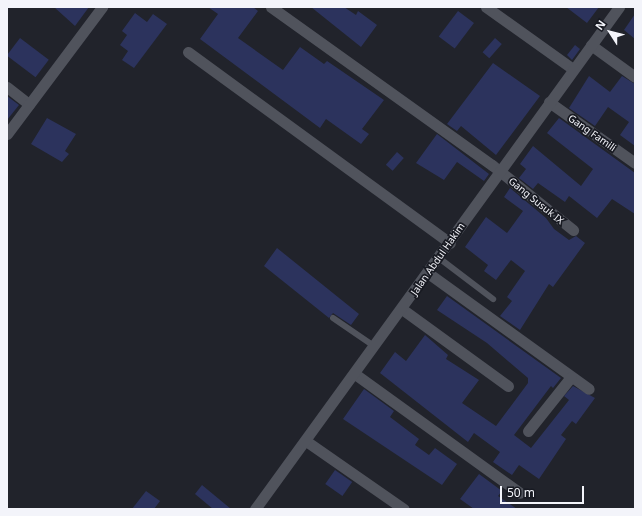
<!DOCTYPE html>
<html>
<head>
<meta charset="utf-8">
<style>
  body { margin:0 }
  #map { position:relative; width:642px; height:516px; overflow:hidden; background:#21232b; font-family:"Noto Sans",sans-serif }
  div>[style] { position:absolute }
  .building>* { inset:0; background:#2c335d; transform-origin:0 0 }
  .service>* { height:6px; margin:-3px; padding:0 3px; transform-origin:3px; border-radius:3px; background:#50535c }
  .minor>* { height:11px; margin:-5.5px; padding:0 5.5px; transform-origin:5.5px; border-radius:5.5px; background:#50535c }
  span { translate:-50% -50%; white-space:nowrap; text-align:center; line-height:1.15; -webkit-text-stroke:3.5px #181a22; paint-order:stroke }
  .street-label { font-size:10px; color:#f3f4fa }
  .frame { position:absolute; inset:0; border:8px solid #f3f4fa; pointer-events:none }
  .north { position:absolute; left:590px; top:12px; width:40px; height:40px; -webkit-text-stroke:3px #181a22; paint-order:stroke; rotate:306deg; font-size:11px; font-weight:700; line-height:16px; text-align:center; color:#f3f4fa }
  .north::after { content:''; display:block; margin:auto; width:14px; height:18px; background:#f3f4fa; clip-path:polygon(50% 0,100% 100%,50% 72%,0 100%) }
  .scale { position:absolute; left:500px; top:486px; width:84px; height:18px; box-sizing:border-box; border:2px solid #f3f4fa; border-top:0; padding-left:5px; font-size:12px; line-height:14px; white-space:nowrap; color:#f3f4fa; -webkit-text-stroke:3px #181a22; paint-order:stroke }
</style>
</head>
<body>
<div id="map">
  <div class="building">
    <i style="clip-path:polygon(54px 7px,89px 7px,75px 26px)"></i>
    <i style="clip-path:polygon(208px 7px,253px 7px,258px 11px,238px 38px,283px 70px,300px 47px,324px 64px,327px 61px,384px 100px,362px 129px,369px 134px,361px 144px,326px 119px,320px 128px,200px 39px,218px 14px)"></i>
    <i style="clip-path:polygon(311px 7px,344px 7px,356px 15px,358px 11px,377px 25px,361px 47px)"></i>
    <i style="clip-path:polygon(566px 7px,599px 7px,587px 23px)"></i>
    <i style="left:458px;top:11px;width:20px;height:32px;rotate:37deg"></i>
    <i style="clip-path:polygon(135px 13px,147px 22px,153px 14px,167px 24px,134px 68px,122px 60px,128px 51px,120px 45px,127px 35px,122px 31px)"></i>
    <i style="clip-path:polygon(635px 14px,635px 39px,624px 30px)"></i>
    <i style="left:20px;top:38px;width:36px;height:22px;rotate:37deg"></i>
    <i style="left:495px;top:38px;width:9px;height:19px;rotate:41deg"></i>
    <i style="clip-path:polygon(575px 45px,580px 49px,572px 60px,567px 55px)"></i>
    <i style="clip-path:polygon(493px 63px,540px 96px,496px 155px,461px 126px,457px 131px,447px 124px)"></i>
    <i style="clip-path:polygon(589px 76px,610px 92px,622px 76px,635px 84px,635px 146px,620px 135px,629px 122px,608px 107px,595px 126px,569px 108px)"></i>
    <i style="clip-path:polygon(7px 96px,19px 105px,7px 120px)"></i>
    <i style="clip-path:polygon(47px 118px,76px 134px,65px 151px,69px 154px,62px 162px,31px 144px)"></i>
    <i style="clip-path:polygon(559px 118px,635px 173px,635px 214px,612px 199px,597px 218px,569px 196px,565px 202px,538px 183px,533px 189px,519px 178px,526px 169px,520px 164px,533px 146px,581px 186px,593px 169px,547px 133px)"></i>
    <i style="clip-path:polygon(437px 134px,489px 174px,484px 181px,457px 162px,444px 180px,416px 163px)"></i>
    <i style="left:397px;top:152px;width:9px;height:17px;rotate:41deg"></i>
    <i style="clip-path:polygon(510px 188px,546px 218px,554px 229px,569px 240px,576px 236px,585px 243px,553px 287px,549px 284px,520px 330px,500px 316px,512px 301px,507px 297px,525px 271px,511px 260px,496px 280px,484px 271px,488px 265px,465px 247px,486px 217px,507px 233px,523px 211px,504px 197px)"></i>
    <i style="clip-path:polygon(277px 248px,359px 314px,351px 325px,333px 313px,329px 318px,264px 266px)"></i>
    <i style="clip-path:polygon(447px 296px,561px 378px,553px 388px,551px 386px,514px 435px,531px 448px,569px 400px,564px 396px,573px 386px,595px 398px,576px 424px,572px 421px,561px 435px,566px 439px,539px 479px,519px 465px,512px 475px,493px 462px,500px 452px,474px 433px,468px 442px,380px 373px,395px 352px,406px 361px,425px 335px,448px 355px,446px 359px,479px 380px,462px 403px,496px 426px,528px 383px,528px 378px,487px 343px,437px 310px)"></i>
    <i style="clip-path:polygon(364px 389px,394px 411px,390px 417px,419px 439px,415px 445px,429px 455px,435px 448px,457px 464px,442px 485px,343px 419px)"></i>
    <i style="left:335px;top:470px;width:21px;height:17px;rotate:35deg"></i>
    <i style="clip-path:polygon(479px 474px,502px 491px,498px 496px,517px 509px,474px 509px,460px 499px)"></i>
    <i style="clip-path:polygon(202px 485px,231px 509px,213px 509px,195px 494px)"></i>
    <i style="clip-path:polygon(146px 491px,160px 501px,154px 509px,132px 509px)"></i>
  </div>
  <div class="service">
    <i style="left:439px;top:258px;width:68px;rotate:37.2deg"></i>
    <i style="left:333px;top:318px;width:50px;rotate:34.3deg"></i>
  </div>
  <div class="minor">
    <i style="left:271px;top:7px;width:272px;rotate:35.6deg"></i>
    <i style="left:492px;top:165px;width:104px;rotate:38.7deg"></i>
    <i style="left:486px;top:7px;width:107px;rotate:35.5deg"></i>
    <i style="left:591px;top:45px;width:54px;rotate:36deg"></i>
    <i style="left:188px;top:52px;width:324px;rotate:36.1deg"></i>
    <i style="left:7px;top:87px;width:28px;rotate:38deg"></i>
    <i style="left:549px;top:102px;width:105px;rotate:35.3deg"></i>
    <i style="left:7px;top:134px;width:159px;rotate:-53.2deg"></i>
    <i style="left:428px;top:273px;width:198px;rotate:35.8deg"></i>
    <i style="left:402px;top:309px;width:131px;rotate:36deg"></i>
    <i style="left:355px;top:374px;width:203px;rotate:35.8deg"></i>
    <i style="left:528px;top:431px;width:69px;rotate:-51.5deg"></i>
    <i style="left:306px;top:441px;width:119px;rotate:34.8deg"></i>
    <i style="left:255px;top:509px;width:620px;rotate:-54.05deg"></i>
  </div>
  <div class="street-label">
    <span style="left:592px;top:133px;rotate:35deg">Gang Famili</span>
    <span style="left:536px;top:201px;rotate:39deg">Gang Susuk IX</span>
    <span style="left:438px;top:259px;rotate:-55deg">Jalan Abdul Hakim</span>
  </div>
  <div class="frame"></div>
  <div class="north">N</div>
  <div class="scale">50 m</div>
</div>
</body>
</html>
